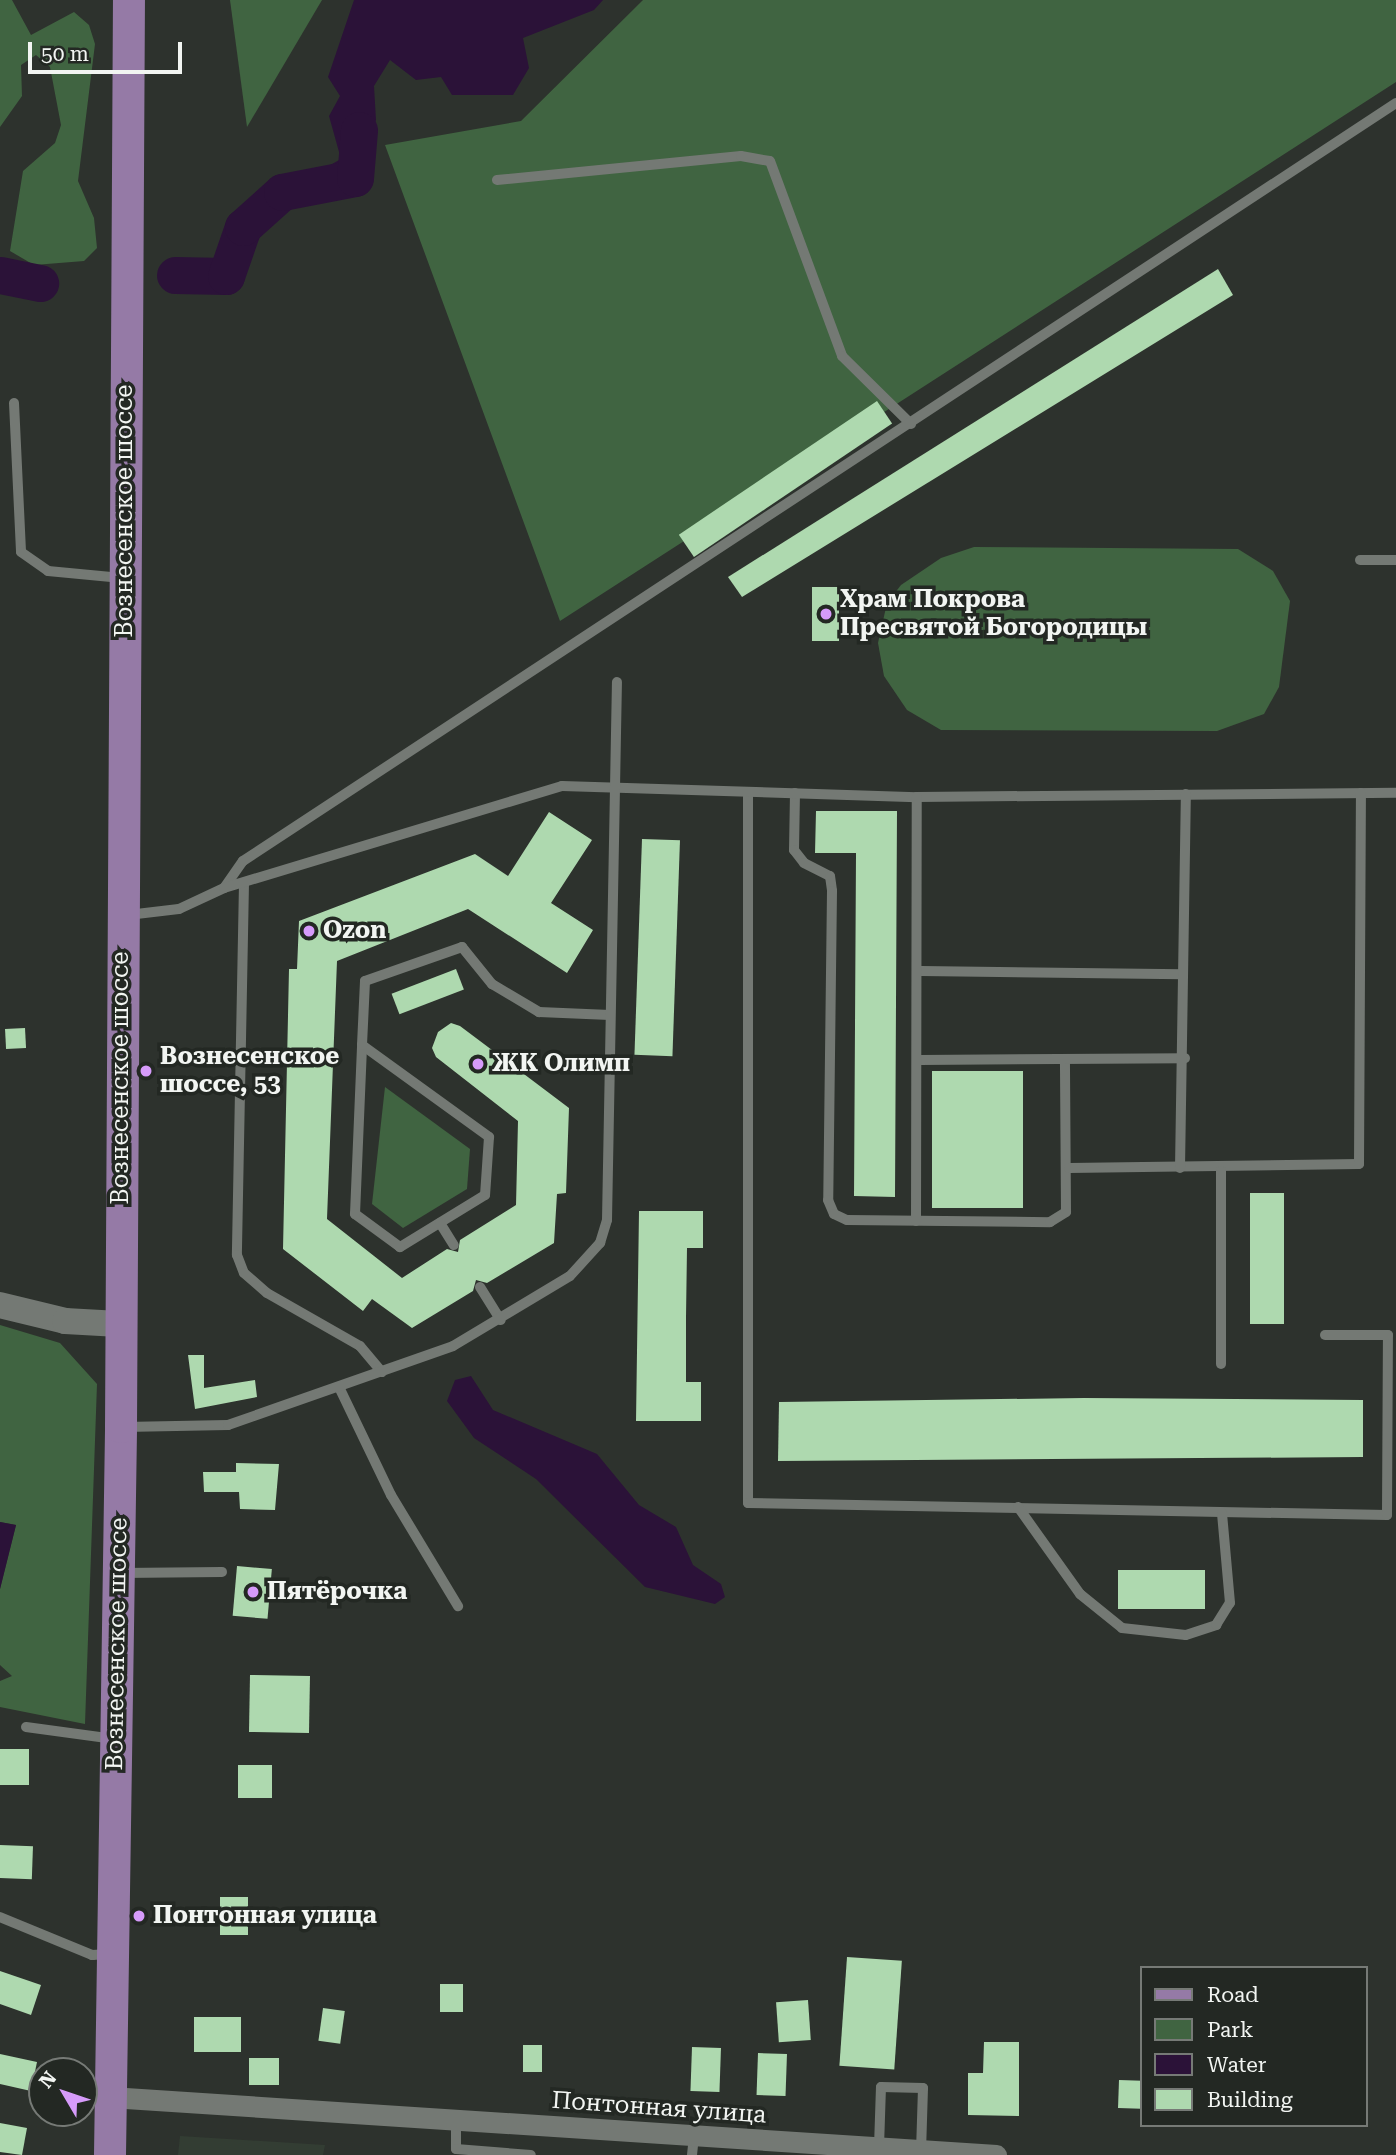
<!DOCTYPE html>
<html>
<head>
<meta charset="utf-8">
<style>
  body { margin:0 }
  #map { position:relative; width:1396px; height:2155px; overflow:hidden; background:#2d322d; font-family:"Roboto Serif",serif }
  div>[style] { position:absolute }
  .built>* { inset:0; background:#333d33 }
  .green>* { inset:0; background:#406441 }
  .water>* { inset:0; background:#2b1238 }
  .river>* { height:37px; margin:-18.5px; padding:0 18.5px; transform-origin:18.5px; border-radius:18.5px; background:#2b1238 }
  .building>* { inset:0; background:#aed9af; transform-origin:0 0 }
  .service>* { height:10px; margin:-5px; padding:0 5px; transform-origin:5px; border-radius:5px; background:#747974 }
  .minor>* { height:21px; margin:-10.5px; padding:0 10.5px; transform-origin:10.5px; border-radius:10.5px; background:#747974 }
  .tertiary>* { height:26px; margin:-13px; padding:0 13px; transform-origin:13px; border-radius:13px; background:#747974 }
  .primary>* { height:32px; margin:-16px; padding:0 16px; transform-origin:16px; border-radius:16px; background:#957aa6 }
  .dots>* { width:19px; height:19px; translate:-50% -50%; box-sizing:border-box; border:4px solid #232823; border-radius:50% }
  span { translate:-50% -50%; white-space:nowrap; text-align:center; line-height:1.15; -webkit-text-stroke:7px #232823; paint-order:stroke }
  .street-label { font-size:24px; color:#f2f5f2 }
  .poi-label { font-size:24px; color:#f2f5f2; font-weight:700 }
  .left { translate:0 -50%; text-align:left }
  .legend { position:absolute; left:1140px; top:1966px; width:228px; height:161px; box-sizing:border-box; background:#232823; border:2px solid #767a76; margin:0; padding:9px 12px; list-style:none; font-size:21px; color:#f2f5f2 }
  .legend li { display:flex; align-items:center; gap:14px; height:35px }
  .legend b { width:35px; border:2px solid #767a76 }
  .north { position:absolute; left:28px; top:2057px; width:70px; height:70px; box-sizing:border-box; background:#232823; border:2px solid #767a76; border-radius:50%; rotate:309deg; font-size:19px; font-weight:700; line-height:28px; text-align:center; color:#f2f5f2 }
  .north::after { content:''; display:block; margin:auto; width:24px; height:32px; background:#d69bfa; clip-path:polygon(50% 0,100% 100%,50% 72%,0 100%) }
  .scale { position:absolute; left:28px; top:42px; width:154px; height:32px; box-sizing:border-box; border:4px solid #f2f5f2; border-top:0; padding-left:9px; font-size:21px; line-height:24px; white-space:nowrap; color:#f2f5f2; -webkit-text-stroke:5px #232823; paint-order:stroke }
</style>
</head>
<body>
<div id="map">
  <div class="built">
    <i style="clip-path:polygon(180px 2136px,325px 2145px,323px 2155px,178px 2155px)"></i>
  </div>
  <div class="green">
    <i style="clip-path:polygon(0 0,12px 0,31px 35px,74px 12px,89px 25px,95px 44px,78px 181px,94px 218px,97px 248px,84px 261px,34px 265px,10px 251px,23px 171px,55px 143px,61px 125px,50px 67px,36px 55px,21px 65px,22px 96px,0 127px)"></i>
    <i style="clip-path:polygon(230px 0,322px 0,247px 127px)"></i>
    <i style="clip-path:polygon(643px 0,1396px 0,1396px 82px,560px 621px,385px 145px,521px 121px)"></i>
    <i style="clip-path:polygon(974px 547px,1238px 549px,1273px 571px,1290px 601px,1279px 687px,1264px 714px,1217px 731px,941px 730px,907px 710px,884px 676px,878px 643px,887px 603px,901px 585px,941px 558px)"></i>
    <i style="clip-path:polygon(385px 1087px,470px 1149px,467px 1189px,403px 1228px,372px 1204px)"></i>
    <i style="clip-path:polygon(0 1325px,60px 1343px,97px 1384px,85px 1724px,0 1707px,0 1681px,12px 1676px,0 1665px,0 1589px,16px 1525px,0 1522px)"></i>
  </div>
  <div class="water">
    <i style="clip-path:polygon(354px 0,603px 0,594px 10px,523px 38px,529px 68px,513px 95px,452px 95px,441px 77px,416px 80px,390px 60px,374px 86px,376px 120px,355px 178px,282px 192px,341px 159px,329px 116px,340px 96px,328px 77px)"></i>
    <i style="clip-path:polygon(471px 1376px,493px 1410px,597px 1454px,639px 1505px,676px 1527px,693px 1565px,721px 1584px,725px 1597px,715px 1604px,645px 1587px,536px 1479px,474px 1438px,447px 1401px,455px 1380px)"></i>
    <i style="clip-path:polygon(0 1522px,16px 1525px,0 1589px)"></i>
  </div>
  <div class="river">
    <i style="left:0;top:275px;width:41px;rotate:11.3deg"></i>
    <i style="left:175px;top:275px;width:51px;rotate:1.1deg"></i>
    <i style="left:226px;top:276px;width:52px;rotate:-70.9deg"></i>
    <i style="left:243px;top:227px;width:52px;rotate:-41.9deg"></i>
    <i style="left:282px;top:192px;width:74px;rotate:-10.9deg"></i>
    <i style="left:355px;top:178px;width:48px;rotate:-85.2deg"></i>
  </div>
  <div class="building">
    <i style="clip-path:polygon(1218px 269px,1233px 295px,742px 597px,728px 577px)"></i>
    <i style="left:877px;top:401px;width:27px;height:239px;rotate:56deg"></i>
    <i style="left:839px;top:587px;width:54px;height:27px;rotate:90deg"></i>
    <i style="clip-path:polygon(816px 811px,897px 811px,895px 1197px,854px 1196px,856px 853px,815px 853px)"></i>
    <i style="clip-path:polygon(549px 812px,592px 840px,551px 903px,593px 930px,567px 973px,468px 909px,337px 961px,327px 1219px,402px 1278px,447px 1249px,458px 1252px,460px 1240px,516px 1205px,518px 1121px,436px 1057px,432px 1048px,438px 1032px,451px 1023px,460px 1026px,569px 1108px,566px 1193px,557px 1194px,554px 1243px,487px 1283px,476px 1280px,473px 1291px,412px 1328px,372px 1299px,363px 1311px,283px 1249px,289px 969px,297px 969px,299px 921px,475px 854px,508px 876px)"></i>
    <i style="left:642px;top:839px;width:38px;height:216px;rotate:2deg"></i>
    <i style="left:456px;top:969px;width:22px;height:69px;rotate:69deg"></i>
    <i style="left:25px;top:1028px;width:20px;height:20px;rotate:87deg"></i>
    <i style="left:932px;top:1071px;width:91px;height:137px"></i>
    <i style="left:1250px;top:1193px;width:34px;height:131px"></i>
    <i style="clip-path:polygon(639px 1211px,703px 1211px,703px 1248px,687px 1248px,686px 1318px,686px 1382px,701px 1382px,701px 1421px,636px 1421px)"></i>
    <i style="clip-path:polygon(188px 1355px,204px 1355px,204px 1388px,255px 1380px,257px 1397px,195px 1409px)"></i>
    <i style="clip-path:polygon(1084px 1398px,1363px 1400px,1363px 1457px,778px 1461px,779px 1402px)"></i>
    <i style="clip-path:polygon(236px 1463px,279px 1464px,275px 1510px,240px 1509px,239px 1492px,204px 1492px,203px 1472px,236px 1472px)"></i>
    <i style="left:237px;top:1566px;width:35px;height:50px;rotate:5deg"></i>
    <i style="left:1205px;top:1570px;width:39px;height:87px;rotate:90deg"></i>
    <i style="left:250px;top:1675px;width:60px;height:57px;rotate:1deg"></i>
    <i style="left:0;top:1749px;width:29px;height:36px"></i>
    <i style="left:238px;top:1765px;width:34px;height:33px"></i>
    <i style="left:0;top:1845px;width:33px;height:33px;rotate:2deg"></i>
    <i style="left:220px;top:1897px;width:28px;height:38px"></i>
    <i style="left:847px;top:1957px;width:55px;height:109px;rotate:4deg"></i>
    <i style="clip-path:polygon(0 1971px,41px 1985px,31px 2015px,0 2004px)"></i>
    <i style="left:463px;top:1984px;width:28px;height:23px;rotate:90deg"></i>
    <i style="left:808px;top:2000px;width:40px;height:32px;rotate:86deg"></i>
    <i style="left:323px;top:2008px;width:22px;height:33px;rotate:8deg"></i>
    <i style="left:194px;top:2017px;width:47px;height:35px"></i>
    <i style="clip-path:polygon(984px 2042px,1019px 2042px,1019px 2116px,968px 2115px,968px 2073px,983px 2073px)"></i>
    <i style="left:523px;top:2045px;width:19px;height:27px"></i>
    <i style="left:692px;top:2047px;width:29px;height:44px;rotate:2deg"></i>
    <i style="left:758px;top:2053px;width:29px;height:42px;rotate:2deg"></i>
    <i style="clip-path:polygon(0 2054px,37px 2062px,31px 2091px,0 2084px)"></i>
    <i style="left:249px;top:2058px;width:30px;height:27px"></i>
    <i style="left:1119px;top:2080px;width:23px;height:28px;rotate:2deg"></i>
    <i style="clip-path:polygon(0 2123px,27px 2128px,22px 2155px,0 2152px)"></i>
  </div>
  <div class="service">
    <i style="left:497px;top:180px;width:245px;rotate:-5.6deg"></i>
    <i style="left:741px;top:156px;width:29px;rotate:10deg"></i>
    <i style="left:770px;top:161px;width:208px;rotate:69.7deg"></i>
    <i style="left:842px;top:356px;width:97px;rotate:44.6deg"></i>
    <i style="left:14px;top:403px;width:149px;rotate:87.3deg"></i>
    <i style="left:21px;top:552px;width:33px;rotate:35deg"></i>
    <i style="left:48px;top:571px;width:74px;rotate:5.4deg"></i>
    <i style="left:1360px;top:560px;width:36px"></i>
    <i style="left:748px;top:793px;width:710px;rotate:90deg"></i>
    <i style="left:748px;top:1503px;width:639px;rotate:1.08deg"></i>
    <i style="left:1387px;top:1515px;width:180px;rotate:-89.7deg"></i>
    <i style="left:1388px;top:1335px;width:63px;rotate:180deg"></i>
    <i style="left:795px;top:793px;width:57px;rotate:91deg"></i>
    <i style="left:794px;top:850px;width:16px;rotate:52deg"></i>
    <i style="left:804px;top:863px;width:29px;rotate:27deg"></i>
    <i style="left:830px;top:876px;width:15px;rotate:82deg"></i>
    <i style="left:832px;top:891px;width:309px;rotate:90.7deg"></i>
    <i style="left:828px;top:1200px;width:15px;rotate:67deg"></i>
    <i style="left:834px;top:1214px;width:14px;rotate:25deg"></i>
    <i style="left:847px;top:1220px;width:203px;rotate:0.6deg"></i>
    <i style="left:1050px;top:1222px;width:19px;rotate:-32deg"></i>
    <i style="left:1066px;top:1212px;width:150px;rotate:-90.4deg"></i>
    <i style="left:244px;top:883px;width:372px;rotate:91.1deg"></i>
    <i style="left:237px;top:1255px;width:19px;rotate:69deg"></i>
    <i style="left:244px;top:1273px;width:30px;rotate:41deg"></i>
    <i style="left:267px;top:1293px;width:107px;rotate:29.7deg"></i>
    <i style="left:360px;top:1346px;width:34px;rotate:50deg"></i>
    <i style="left:224px;top:888px;width:33px;rotate:-55deg"></i>
    <i style="left:243px;top:861px;width:1380px;rotate:-33.32deg"></i>
    <i style="left:128px;top:915px;width:51px;rotate:-6.7deg"></i>
    <i style="left:179px;top:909px;width:50px;rotate:-25deg"></i>
    <i style="left:224px;top:888px;width:353px;rotate:-16.8deg"></i>
    <i style="left:562px;top:786px;width:355px;rotate:1.8deg"></i>
    <i style="left:917px;top:797px;width:479px;rotate:-0.5deg"></i>
    <i style="left:921px;top:971px;width:262px;rotate:0.7deg"></i>
    <i style="left:362px;top:1045px;width:157px;rotate:35.9deg"></i>
    <i style="left:489px;top:1137px;width:58px;rotate:93.9deg"></i>
    <i style="left:485px;top:1195px;width:100px;rotate:148.5deg"></i>
    <i style="left:400px;top:1247px;width:56px;rotate:-143.7deg"></i>
    <i style="left:355px;top:1214px;width:169px;rotate:-87.6deg"></i>
    <i style="left:362px;top:1045px;width:64px;rotate:-87.3deg"></i>
    <i style="left:365px;top:981px;width:103px;rotate:-19.3deg"></i>
    <i style="left:462px;top:947px;width:48px;rotate:51deg"></i>
    <i style="left:492px;top:984px;width:55px;rotate:30.8deg"></i>
    <i style="left:539px;top:1012px;width:71px;rotate:2.4deg"></i>
    <i style="left:920px;top:1060px;width:265px;rotate:-0.4deg"></i>
    <i style="left:1069px;top:1168px;width:290px;rotate:-0.8deg"></i>
    <i style="left:1359px;top:1164px;width:371px;rotate:-89.7deg"></i>
    <i style="left:1180px;top:1168px;width:374px;rotate:-89.1deg"></i>
    <i style="left:916px;top:1221px;width:424px;rotate:-89.9deg"></i>
    <i style="left:440px;top:1223px;width:26px;rotate:58deg"></i>
    <i style="left:480px;top:1287px;width:39px;rotate:58deg"></i>
    <i style="left:1221px;top:1364px;width:193px;rotate:-90deg"></i>
    <i style="left:339px;top:1387px;width:120px;rotate:64.3deg"></i>
    <i style="left:391px;top:1495px;width:130px;rotate:58.9deg"></i>
    <i style="left:124px;top:1427px;width:104px;rotate:-1.1deg"></i>
    <i style="left:228px;top:1425px;width:238px;rotate:-19.3deg"></i>
    <i style="left:453px;top:1346px;width:136px;rotate:-30.9deg"></i>
    <i style="left:570px;top:1276px;width:45px;rotate:-47.7deg"></i>
    <i style="left:600px;top:1243px;width:24px;rotate:-73deg"></i>
    <i style="left:607px;top:1220px;width:538px;rotate:-88.94deg"></i>
    <i style="left:1018px;top:1507px;width:107px;rotate:54.5deg"></i>
    <i style="left:1080px;top:1594px;width:54px;rotate:39deg"></i>
    <i style="left:1122px;top:1628px;width:64px;rotate:6.2deg"></i>
    <i style="left:1186px;top:1635px;width:32px;rotate:-18deg"></i>
    <i style="left:1216px;top:1625px;width:26px;rotate:-58deg"></i>
    <i style="left:1230px;top:1603px;width:90px;rotate:-95.1deg"></i>
    <i style="left:121px;top:1573px;width:101px;rotate:-0.6deg"></i>
    <i style="left:26px;top:1727px;width:89px;rotate:7.8deg"></i>
    <i style="left:0;top:1917px;width:100px;rotate:22.4deg"></i>
    <i style="left:92px;top:1955px;width:17px;rotate:-3deg"></i>
    <i style="left:456px;top:2121px;width:28px;rotate:90deg"></i>
    <i style="left:456px;top:2149px;width:75px;rotate:4.6deg"></i>
    <i style="left:879px;top:2147px;width:60px;rotate:-88.1deg"></i>
    <i style="left:881px;top:2087px;width:42px;rotate:1.4deg"></i>
    <i style="left:923px;top:2088px;width:62px;rotate:91.8deg"></i>
    <i style="left:692px;top:2155px;width:18px;rotate:-84deg"></i>
  </div>
  <div class="minor">
    <i style="left:110px;top:2097px;width:888px;rotate:3.75deg"></i>
  </div>
  <div class="tertiary">
    <i style="left:0;top:1305px;width:67px;rotate:13.8deg"></i>
    <i style="left:65px;top:1321px;width:54px;rotate:3.2deg"></i>
  </div>
  <div class="primary">
    <i style="left:110px;top:2155px;width:728px;rotate:-89.13deg"></i>
    <i style="left:121px;top:1427px;width:1427px;rotate:-89.68deg"></i>
  </div>
  <div class="dots">
    <i style="left:826px;top:614px;background:#d69bfa"></i>
    <i style="left:309px;top:931px;background:#d69bfa"></i>
    <i style="left:478px;top:1064px;background:#d69bfa"></i>
    <i style="left:146px;top:1071px;background:#d69bfa"></i>
    <i style="left:253px;top:1592px;background:#d69bfa"></i>
    <i style="left:139px;top:1916px;background:#d69bfa"></i>
  </div>
  <div class="street-label">
    <span style="left:125px;top:511px;rotate:-90deg">Вознесенское шоссе</span>
    <span style="left:121px;top:1078px;rotate:-90deg">Вознесенское шоссе</span>
    <span style="left:117px;top:1644px;rotate:-89deg">Вознесенское шоссе</span>
    <span style="left:659px;top:2108px;rotate:4deg">Понтонная улица</span>
  </div>
  <div class="poi-label">
    <span class="left" style="left:840px;top:614px">Храм Покрова<br>Пресвятой Богородицы</span>
    <span class="left" style="left:323px;top:931px">Ozon</span>
    <span class="left" style="left:160px;top:1071px">Вознесенское<br>шоссе, 53</span>
    <span class="left" style="left:492px;top:1064px">ЖК Олимп</span>
    <span class="left" style="left:267px;top:1592px">Пятёрочка</span>
    <span class="left" style="left:153px;top:1916px">Понтонная улица</span>
  </div>
  <ul class="legend">
  <li><b style="height:9px;background:#957aa6"></b>Road</li>
  <li><b style="height:19px;background:#406441"></b>Park</li>
  <li><b style="height:19px;background:#2b1238"></b>Water</li>
  <li><b style="height:19px;background:#aed9af"></b>Building</li>
  </ul>
  <div class="north">N</div>
  <div class="scale">50 m</div>
</div>
</body>
</html>
